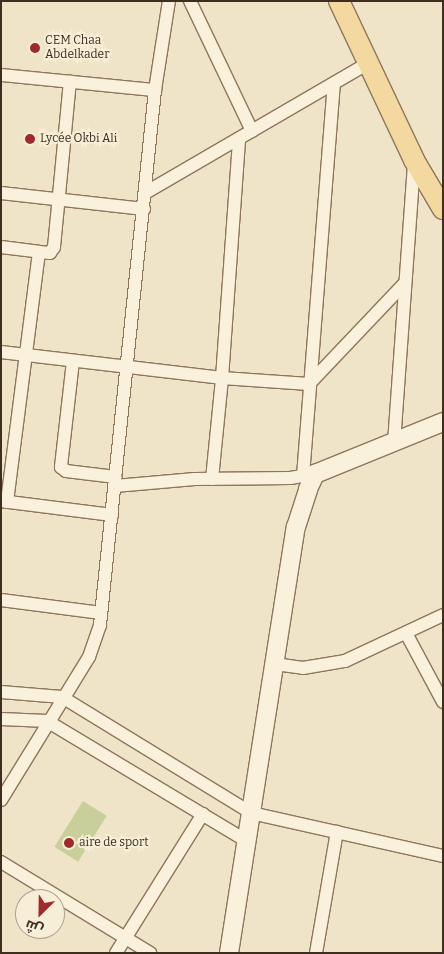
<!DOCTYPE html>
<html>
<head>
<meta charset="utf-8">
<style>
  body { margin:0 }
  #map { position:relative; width:444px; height:954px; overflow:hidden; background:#f0e4c8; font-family:Bitter,Cairo,serif }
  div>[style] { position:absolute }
  .green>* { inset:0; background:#c9cf9b; transform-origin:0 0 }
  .roads { filter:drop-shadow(1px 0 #8d765c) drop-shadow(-1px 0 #8d765c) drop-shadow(0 1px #8d765c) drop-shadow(0 -1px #8d765c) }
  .street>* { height:12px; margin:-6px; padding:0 6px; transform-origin:6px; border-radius:6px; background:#faf1dc }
  .secondary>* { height:18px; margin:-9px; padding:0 9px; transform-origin:9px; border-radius:9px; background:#faf1dc }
  .primary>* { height:20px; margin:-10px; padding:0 10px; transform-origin:10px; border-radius:10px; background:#f3d9a0 }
  .dots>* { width:14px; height:14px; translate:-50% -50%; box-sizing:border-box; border:2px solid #f7eed8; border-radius:50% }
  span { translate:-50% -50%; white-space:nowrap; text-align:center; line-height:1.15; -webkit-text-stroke:4px #f7eed8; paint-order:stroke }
  .poi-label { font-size:12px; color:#3d2e20 }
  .left { translate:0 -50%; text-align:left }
  .frame { position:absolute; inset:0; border:2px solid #3d2e20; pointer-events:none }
  .north { position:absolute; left:15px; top:889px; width:50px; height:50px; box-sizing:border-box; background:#f7eed8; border:1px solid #ada18e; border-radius:50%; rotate:203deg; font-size:14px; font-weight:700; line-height:20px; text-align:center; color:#3d2e20 }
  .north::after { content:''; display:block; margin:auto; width:18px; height:22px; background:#9e2a2b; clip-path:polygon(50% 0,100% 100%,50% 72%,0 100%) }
</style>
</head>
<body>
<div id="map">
  <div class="green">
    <i style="left:83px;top:801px;width:28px;height:54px;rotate:32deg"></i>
  </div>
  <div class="roads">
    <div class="street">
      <i style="left:190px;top:1px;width:144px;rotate:64.5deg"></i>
      <i style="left:1px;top:75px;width:155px;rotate:5.6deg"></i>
      <i style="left:1px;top:193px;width:144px;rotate:6.4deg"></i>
      <i style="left:145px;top:193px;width:258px;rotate:-30.2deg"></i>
      <i style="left:1px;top:247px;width:38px;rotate:7deg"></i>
      <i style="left:39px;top:252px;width:252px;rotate:97.3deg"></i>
      <i style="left:39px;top:252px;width:11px;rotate:5deg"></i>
      <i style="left:50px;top:253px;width:7px;rotate:-56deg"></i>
      <i style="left:54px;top:247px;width:166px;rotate:-84.5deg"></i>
      <i style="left:1px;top:352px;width:223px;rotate:6.7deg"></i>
      <i style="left:222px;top:378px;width:87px;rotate:3.9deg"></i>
      <i style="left:309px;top:384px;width:139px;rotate:-46.5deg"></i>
      <i style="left:73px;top:361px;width:107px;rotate:96.5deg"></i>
      <i style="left:61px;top:467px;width:6px;rotate:39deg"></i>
      <i style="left:66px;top:471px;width:50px;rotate:6.8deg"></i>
      <i style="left:394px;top:443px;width:282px;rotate:-85.9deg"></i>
      <i style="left:303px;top:476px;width:393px;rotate:-85.5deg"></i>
      <i style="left:212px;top:479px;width:101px;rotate:-84.3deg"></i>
      <i style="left:222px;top:378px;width:240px;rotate:-85.9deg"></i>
      <i style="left:115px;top:486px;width:80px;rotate:-5deg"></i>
      <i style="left:195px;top:479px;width:95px;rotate:-0.6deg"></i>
      <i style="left:290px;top:478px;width:19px;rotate:-9deg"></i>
      <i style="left:1px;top:501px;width:112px;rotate:7.2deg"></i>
      <i style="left:1px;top:600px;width:101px;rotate:7.4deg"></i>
      <i style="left:406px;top:633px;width:78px;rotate:61.8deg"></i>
      <i style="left:275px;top:664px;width:28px;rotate:8deg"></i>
      <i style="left:303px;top:668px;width:43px;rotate:-9.5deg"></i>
      <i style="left:345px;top:661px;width:108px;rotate:-25.1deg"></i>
      <i style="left:1px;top:692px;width:61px;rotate:4.7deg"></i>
      <i style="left:62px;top:697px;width:222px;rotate:31.5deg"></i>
      <i style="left:251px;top:813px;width:197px;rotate:12.6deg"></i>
      <i style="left:1px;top:719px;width:46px;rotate:2.5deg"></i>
      <i style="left:47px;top:721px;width:233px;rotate:31deg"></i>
      <i style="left:1px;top:800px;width:168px;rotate:-58.4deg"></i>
      <i style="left:89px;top:657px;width:34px;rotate:-71deg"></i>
      <i style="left:100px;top:625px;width:538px;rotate:-84.13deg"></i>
      <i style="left:155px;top:90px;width:90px;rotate:-81.1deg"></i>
      <i style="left:1px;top:862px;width:175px;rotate:31.4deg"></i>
      <i style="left:116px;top:953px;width:164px;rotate:-58deg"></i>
      <i style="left:316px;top:953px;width:123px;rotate:-80.2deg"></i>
    </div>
    <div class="secondary">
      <i style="left:229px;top:953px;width:431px;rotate:-81.1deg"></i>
      <i style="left:296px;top:527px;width:40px;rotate:-72deg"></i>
      <i style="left:308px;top:489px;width:17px;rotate:-65deg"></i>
      <i style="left:315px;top:474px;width:138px;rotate:-22.1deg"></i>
    </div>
    <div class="primary">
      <i style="left:339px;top:1px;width:176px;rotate:64.7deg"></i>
      <i style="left:414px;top:160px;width:57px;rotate:59.4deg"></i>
    </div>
  </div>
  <div class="dots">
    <i style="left:35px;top:48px;background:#9e2a2b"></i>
    <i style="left:30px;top:139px;background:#9e2a2b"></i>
    <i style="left:69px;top:843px;background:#9e2a2b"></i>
  </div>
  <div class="poi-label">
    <span class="left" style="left:45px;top:48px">CEM Chaa<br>Abdelkader</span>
    <span class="left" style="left:40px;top:139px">Lycée Okbi Ali</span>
    <span class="left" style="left:79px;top:843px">aire de sport</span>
  </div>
  <div class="frame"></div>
  <div class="north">ش</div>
</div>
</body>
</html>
